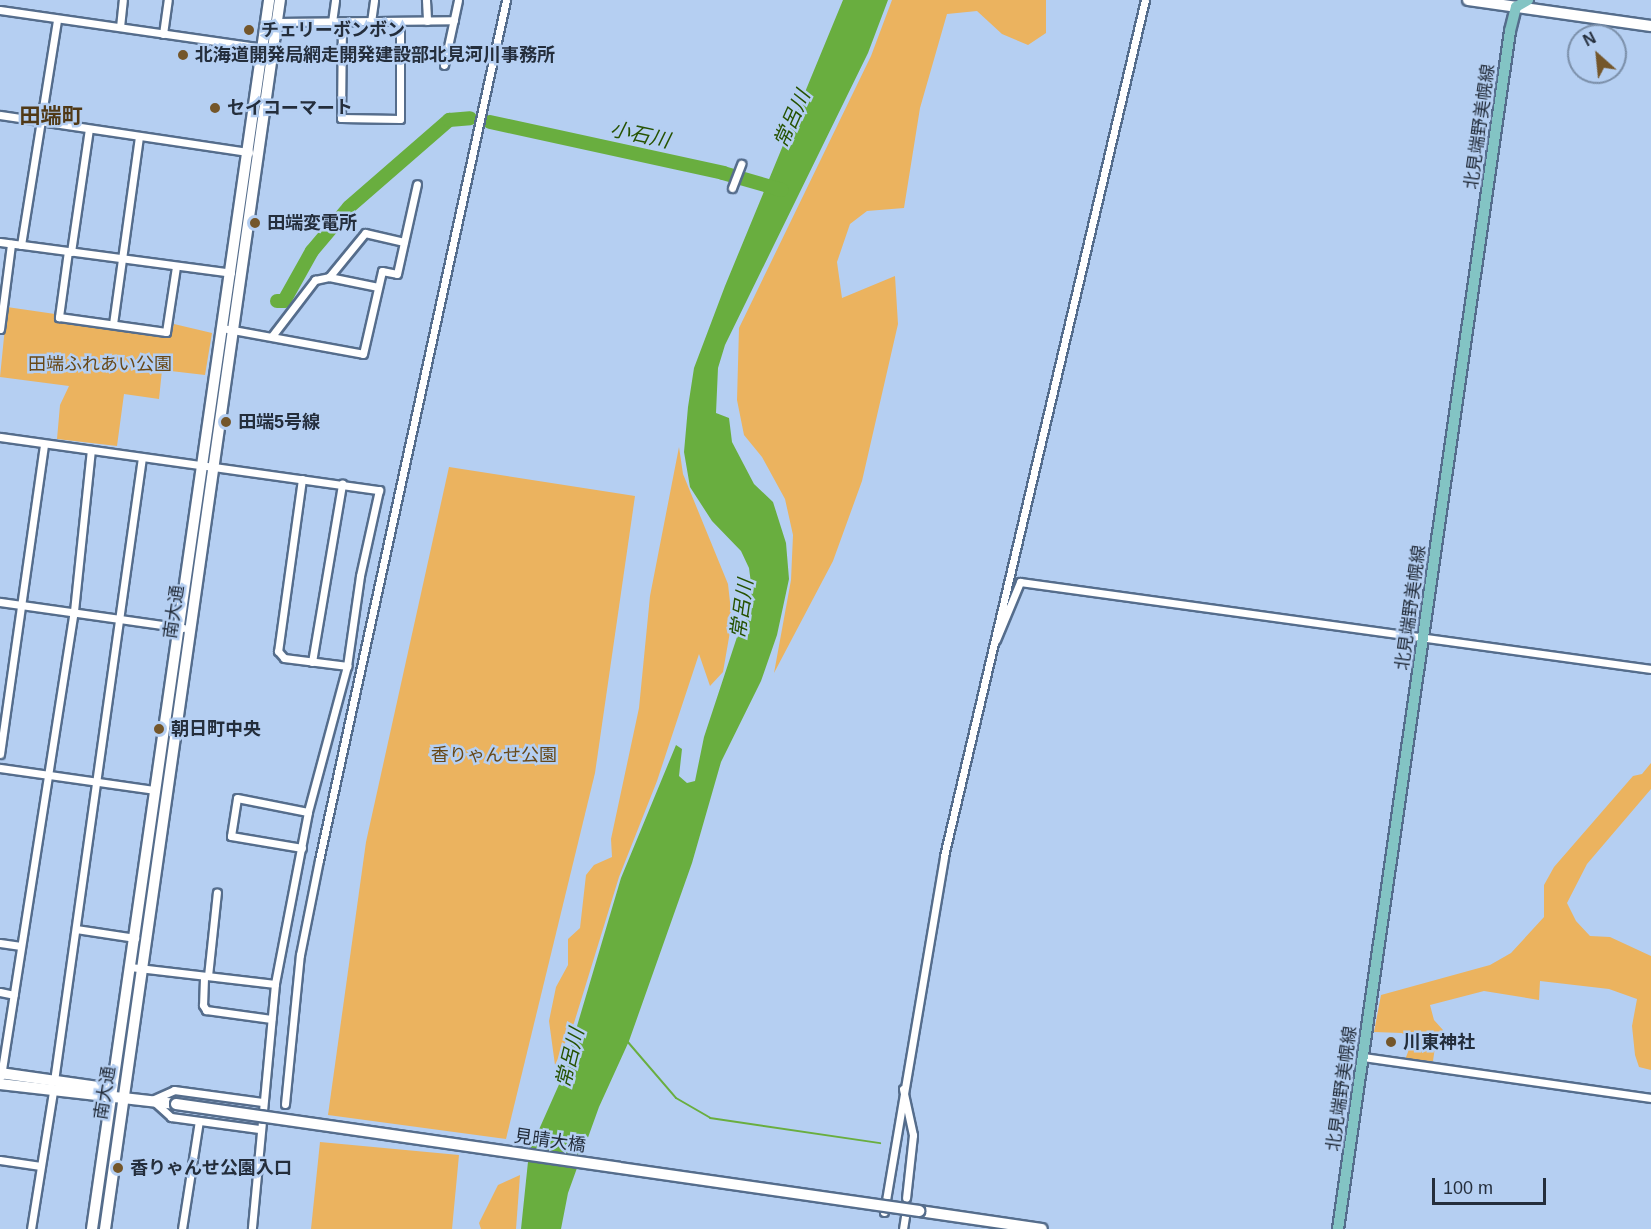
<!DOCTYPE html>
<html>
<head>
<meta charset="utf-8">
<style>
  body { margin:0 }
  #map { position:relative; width:1651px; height:1229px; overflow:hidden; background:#b5cff2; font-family:Arial,"Noto Sans JP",sans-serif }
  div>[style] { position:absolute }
  .green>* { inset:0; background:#ebb35f }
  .water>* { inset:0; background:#69ae3f }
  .stream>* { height:2px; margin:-1px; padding:0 1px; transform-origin:1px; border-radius:1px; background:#69ae3f }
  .river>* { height:14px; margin:-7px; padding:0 7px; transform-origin:7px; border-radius:7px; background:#69ae3f }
  .roads { filter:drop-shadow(2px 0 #556d8c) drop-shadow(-2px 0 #556d8c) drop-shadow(0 2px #556d8c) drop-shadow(0 -2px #556d8c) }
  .street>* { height:7px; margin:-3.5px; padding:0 3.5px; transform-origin:3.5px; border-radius:3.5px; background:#fff }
  .secondary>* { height:10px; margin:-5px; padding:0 5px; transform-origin:5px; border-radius:5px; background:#fff }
  .primary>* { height:10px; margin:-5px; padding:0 5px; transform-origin:5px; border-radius:5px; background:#83c4c4 }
  .bridges { filter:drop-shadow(2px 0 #556d8c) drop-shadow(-2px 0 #556d8c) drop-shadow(0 2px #556d8c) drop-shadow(0 -2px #556d8c) }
  .secondary-bridge>* { height:10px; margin:-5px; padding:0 5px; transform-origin:5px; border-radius:5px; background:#fff }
  .dots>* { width:16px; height:16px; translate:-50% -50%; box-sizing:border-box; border:3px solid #b5cff2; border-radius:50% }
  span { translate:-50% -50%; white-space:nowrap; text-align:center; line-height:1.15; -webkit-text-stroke:5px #b5cff2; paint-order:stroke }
  .poi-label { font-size:18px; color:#242e3c; font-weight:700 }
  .left { translate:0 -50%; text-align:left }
  .street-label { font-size:18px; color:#242e3c }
  .park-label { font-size:18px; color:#674817 }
  .water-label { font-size:20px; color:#265201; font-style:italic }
  .quarter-label { font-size:21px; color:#503916; font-weight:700 }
  .north { position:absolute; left:1567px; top:24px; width:60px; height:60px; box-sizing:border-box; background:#b5cff2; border:2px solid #7b8fa9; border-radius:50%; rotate:333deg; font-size:16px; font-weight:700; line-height:24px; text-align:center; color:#242e3c }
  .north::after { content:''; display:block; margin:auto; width:21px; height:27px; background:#74562a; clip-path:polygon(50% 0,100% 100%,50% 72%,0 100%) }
  .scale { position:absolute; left:1432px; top:1178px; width:114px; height:27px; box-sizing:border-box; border:3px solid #242e3c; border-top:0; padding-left:8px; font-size:18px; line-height:21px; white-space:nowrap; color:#242e3c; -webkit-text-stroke:4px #b5cff2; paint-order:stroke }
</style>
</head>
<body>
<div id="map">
  <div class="green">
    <i style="clip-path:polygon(892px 0,1046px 0,1046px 33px,1028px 45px,1002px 34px,977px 11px,947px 14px,920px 108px,904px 208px,867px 211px,850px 224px,837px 262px,842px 298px,895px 276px,898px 324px,862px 481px,833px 561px,774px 673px,791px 580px,793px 535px,785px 499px,762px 457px,744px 435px,737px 400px,739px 328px,871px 56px)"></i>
    <i style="clip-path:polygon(7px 307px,55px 314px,55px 319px,171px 335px,174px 324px,212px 333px,205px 375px,162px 370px,159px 399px,124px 394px,117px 446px,57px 439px,60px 405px,69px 386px,0 377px)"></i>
    <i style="clip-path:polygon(679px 447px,683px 474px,728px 584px,732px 620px,723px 672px,710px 686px,699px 654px,657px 781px,619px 877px,574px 1023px,555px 1065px,549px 1021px,556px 987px,568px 965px,568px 939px,580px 928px,586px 875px,594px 865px,612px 857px,611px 839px,639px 708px,650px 596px)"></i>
    <i style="clip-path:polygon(449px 467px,635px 496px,595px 773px,506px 1139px,328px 1115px,366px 842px)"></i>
    <i style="clip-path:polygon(1651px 763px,1651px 789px,1587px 864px,1567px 903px,1576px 921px,1590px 936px,1610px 937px,1651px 956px,1651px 1070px,1639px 1067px,1635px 1055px,1632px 1026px,1637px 999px,1609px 989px,1540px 981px,1539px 1000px,1484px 991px,1430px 1005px,1434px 1020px,1443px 1030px,1436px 1040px,1433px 1061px,1405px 1060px,1412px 1041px,1402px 1033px,1374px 1032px,1381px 995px,1490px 965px,1511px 953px,1544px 917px,1544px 885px,1554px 867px,1633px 776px,1642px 774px)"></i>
    <i style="clip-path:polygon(320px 1142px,459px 1155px,452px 1229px,311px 1229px)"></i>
    <i style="clip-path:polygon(520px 1175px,516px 1229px,481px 1229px,479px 1223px,498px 1185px)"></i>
  </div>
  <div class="water">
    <i style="clip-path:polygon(843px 0,888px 0,868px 53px,725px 345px,718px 368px,716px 413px,729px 418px,732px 442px,754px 484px,773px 502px,786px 543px,789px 579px,777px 635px,761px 681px,721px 762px,692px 863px,629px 1041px,599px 1107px,568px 1193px,561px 1229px,521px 1229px,529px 1152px,561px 1080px,621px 878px,676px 745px,682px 749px,679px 776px,687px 783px,695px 781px,704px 737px,738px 634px,748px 616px,752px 591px,749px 568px,741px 551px,712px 521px,690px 487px,684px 452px,688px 407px,694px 368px,725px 286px)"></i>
  </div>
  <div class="stream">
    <i style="left:627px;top:1041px;width:75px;rotate:49.3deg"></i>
    <i style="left:676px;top:1098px;width:39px;rotate:30deg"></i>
    <i style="left:710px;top:1118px;width:172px;rotate:8.4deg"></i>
  </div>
  <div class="river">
    <i style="left:490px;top:122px;width:239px;rotate:12.3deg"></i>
    <i style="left:723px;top:173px;width:61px;rotate:16.1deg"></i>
    <i style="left:277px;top:301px;width:7px"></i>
    <i style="left:284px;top:301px;width:57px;rotate:-60.8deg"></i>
    <i style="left:312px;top:251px;width:57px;rotate:-49.9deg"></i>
    <i style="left:349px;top:207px;width:133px;rotate:-41deg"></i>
    <i style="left:449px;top:120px;width:21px;rotate:-5deg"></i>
  </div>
  <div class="roads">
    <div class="street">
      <i style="left:426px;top:0;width:21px;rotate:87deg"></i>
      <i style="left:0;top:10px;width:268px;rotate:8.2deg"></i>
      <i style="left:275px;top:22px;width:179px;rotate:-0.6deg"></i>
      <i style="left:332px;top:22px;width:22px;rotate:-82deg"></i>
      <i style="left:342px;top:22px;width:96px;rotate:90.6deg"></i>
      <i style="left:341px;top:118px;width:59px;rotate:1deg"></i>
      <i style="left:400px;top:119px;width:98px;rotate:-90deg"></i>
      <i style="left:371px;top:22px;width:22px;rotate:-82deg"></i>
      <i style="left:120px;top:27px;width:27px;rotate:-84deg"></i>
      <i style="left:163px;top:34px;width:34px;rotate:-82deg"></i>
      <i style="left:444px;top:65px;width:66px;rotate:-77.8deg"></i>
      <i style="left:0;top:115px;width:252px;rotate:8.5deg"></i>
      <i style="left:732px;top:188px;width:26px;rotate:-69deg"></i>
      <i style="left:0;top:242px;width:233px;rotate:7.6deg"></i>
      <i style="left:21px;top:245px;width:229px;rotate:-80.9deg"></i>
      <i style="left:68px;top:251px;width:67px;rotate:97.8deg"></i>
      <i style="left:59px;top:317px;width:108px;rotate:8deg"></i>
      <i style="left:166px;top:332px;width:66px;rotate:-81.3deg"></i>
      <i style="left:71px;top:252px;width:124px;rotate:-81.7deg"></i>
      <i style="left:329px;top:277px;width:57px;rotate:-50.7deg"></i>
      <i style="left:365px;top:233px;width:40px;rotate:13deg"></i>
      <i style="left:113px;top:324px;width:189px;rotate:-82.1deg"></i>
      <i style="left:222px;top:328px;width:143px;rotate:10.4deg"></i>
      <i style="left:363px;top:354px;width:85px;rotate:-77.1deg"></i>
      <i style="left:382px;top:271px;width:15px;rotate:11deg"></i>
      <i style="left:397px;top:274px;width:92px;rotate:-77.5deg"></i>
      <i style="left:0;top:329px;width:86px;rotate:-82.6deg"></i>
      <i style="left:272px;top:336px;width:71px;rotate:-52.5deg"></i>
      <i style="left:315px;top:280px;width:14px;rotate:-12deg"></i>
      <i style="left:329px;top:277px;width:50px;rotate:11.5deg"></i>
      <i style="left:0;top:437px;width:383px;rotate:8deg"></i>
      <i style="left:379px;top:490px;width:88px;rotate:102.5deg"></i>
      <i style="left:360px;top:576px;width:91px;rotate:98.2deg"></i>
      <i style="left:347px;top:666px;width:151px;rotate:105deg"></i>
      <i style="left:308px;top:812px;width:175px;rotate:100.9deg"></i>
      <i style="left:275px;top:984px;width:246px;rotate:95.4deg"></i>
      <i style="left:302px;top:479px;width:174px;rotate:97.9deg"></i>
      <i style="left:278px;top:651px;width:9px;rotate:49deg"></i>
      <i style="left:284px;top:658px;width:64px;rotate:7.2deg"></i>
      <i style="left:0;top:602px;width:185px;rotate:8.1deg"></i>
      <i style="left:996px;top:640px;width:63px;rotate:-67.5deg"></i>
      <i style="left:1020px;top:582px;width:637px;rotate:7.85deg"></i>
      <i style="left:312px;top:662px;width:181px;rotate:-80.4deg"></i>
      <i style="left:0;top:754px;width:313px;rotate:-81.9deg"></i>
      <i style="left:0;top:768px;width:157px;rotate:8.1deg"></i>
      <i style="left:302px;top:848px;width:72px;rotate:-170.4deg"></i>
      <i style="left:231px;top:836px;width:38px;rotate:-81deg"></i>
      <i style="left:237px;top:798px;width:72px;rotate:11.2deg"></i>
      <i style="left:76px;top:929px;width:60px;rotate:8.7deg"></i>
      <i style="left:0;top:943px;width:21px;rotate:8deg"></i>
      <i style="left:130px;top:967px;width:146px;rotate:6.7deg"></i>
      <i style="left:208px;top:976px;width:84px;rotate:-83.9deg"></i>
      <i style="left:204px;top:978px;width:27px;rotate:92deg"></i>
      <i style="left:203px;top:1005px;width:6px;rotate:59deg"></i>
      <i style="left:206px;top:1010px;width:66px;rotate:7.9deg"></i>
      <i style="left:0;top:992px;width:14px;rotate:12deg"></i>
      <i style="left:1363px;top:1057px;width:291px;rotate:8.1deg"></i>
      <i style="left:1px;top:1076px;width:471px;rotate:-81.1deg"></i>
      <i style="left:74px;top:611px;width:162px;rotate:-84deg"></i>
      <i style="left:54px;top:1081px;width:630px;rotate:-81.97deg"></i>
      <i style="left:903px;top:1089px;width:47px;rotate:77.7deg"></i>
      <i style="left:913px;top:1135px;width:63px;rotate:96.3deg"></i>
      <i style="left:285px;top:1104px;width:150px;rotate:-84.3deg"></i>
      <i style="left:300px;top:955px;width:97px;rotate:-78.7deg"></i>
      <i style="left:319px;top:860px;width:880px;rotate:-77.73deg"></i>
      <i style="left:259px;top:1129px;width:89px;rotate:-172.2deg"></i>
      <i style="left:171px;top:1117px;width:25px;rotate:-138deg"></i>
      <i style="left:152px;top:1100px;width:24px;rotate:-24deg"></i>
      <i style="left:174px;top:1090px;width:89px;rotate:7.8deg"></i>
      <i style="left:0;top:1160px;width:41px;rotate:8.3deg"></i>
      <i style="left:884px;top:1212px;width:361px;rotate:-80.4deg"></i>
      <i style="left:944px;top:856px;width:879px;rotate:-76.79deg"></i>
      <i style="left:31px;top:1229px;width:140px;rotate:-80.9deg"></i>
      <i style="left:182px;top:1229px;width:109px;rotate:-81.1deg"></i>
      <i style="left:903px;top:1229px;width:13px;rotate:-81deg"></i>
    </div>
    <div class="secondary">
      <i style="left:1468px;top:0;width:185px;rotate:8.1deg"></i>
      <i style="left:0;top:1073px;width:113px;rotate:8.1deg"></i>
      <i style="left:0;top:1084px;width:177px;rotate:6.5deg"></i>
      <i style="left:919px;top:1211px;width:124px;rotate:8.3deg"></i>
      <i style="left:92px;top:1229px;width:1242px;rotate:-81.8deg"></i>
      <i style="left:105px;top:1229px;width:1241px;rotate:-81.9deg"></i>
    </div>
    <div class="primary">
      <i style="left:1338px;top:1229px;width:1210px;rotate:-81.83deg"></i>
      <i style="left:1510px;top:31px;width:25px;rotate:-76deg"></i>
      <i style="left:1516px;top:7px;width:14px;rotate:-30deg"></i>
    </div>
  </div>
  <div class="bridges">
    <div class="secondary-bridge">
      <i style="left:176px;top:1104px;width:751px;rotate:8.19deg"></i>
    </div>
  </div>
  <div class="dots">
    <i style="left:249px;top:30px;background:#74562a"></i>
    <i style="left:183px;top:55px;background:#74562a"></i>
    <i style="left:215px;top:108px;background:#74562a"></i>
    <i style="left:255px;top:223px;background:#74562a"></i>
    <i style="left:226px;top:422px;background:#74562a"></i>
    <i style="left:159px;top:729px;background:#74562a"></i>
    <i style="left:1391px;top:1042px;background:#74562a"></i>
    <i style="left:118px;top:1168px;background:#74562a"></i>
  </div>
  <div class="poi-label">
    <span class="left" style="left:261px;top:30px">チェリーボンボン</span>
    <span class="left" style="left:195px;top:55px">北海道開発局網走開発建設部北見河川事務所</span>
    <span class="left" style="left:227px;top:108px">セイコーマート</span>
    <span class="left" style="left:267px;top:223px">田端変電所</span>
    <span class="left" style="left:238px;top:422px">田端5号線</span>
    <span class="left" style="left:171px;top:729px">朝日町中央</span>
    <span class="left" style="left:1403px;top:1042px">川東神社</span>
    <span class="left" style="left:130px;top:1168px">香りゃんせ公園入口</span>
  </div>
  <div class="street-label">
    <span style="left:1480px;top:127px;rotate:-82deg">北見端野美幌線</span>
    <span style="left:1411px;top:608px;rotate:-82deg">北見端野美幌線</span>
    <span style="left:174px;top:612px;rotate:-82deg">南大通</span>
    <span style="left:1342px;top:1089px;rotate:-82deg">北見端野美幌線</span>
    <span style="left:105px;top:1093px;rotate:-81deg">南大通</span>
    <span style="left:550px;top:1141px;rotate:8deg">見晴大橋</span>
  </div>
  <div class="park-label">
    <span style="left:100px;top:364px">田端ふれあい公園</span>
    <span style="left:494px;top:755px">香りゃんせ公園</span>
  </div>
  <div class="water-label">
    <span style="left:792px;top:119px;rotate:-66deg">常呂川</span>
    <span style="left:640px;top:135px;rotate:12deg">小石川</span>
    <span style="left:742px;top:609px;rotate:-82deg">常呂川</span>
    <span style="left:570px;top:1058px;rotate:-76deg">常呂川</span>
  </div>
  <div class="quarter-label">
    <span style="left:51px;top:116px">田端町</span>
  </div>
  <div class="north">N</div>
  <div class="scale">100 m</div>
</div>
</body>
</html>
